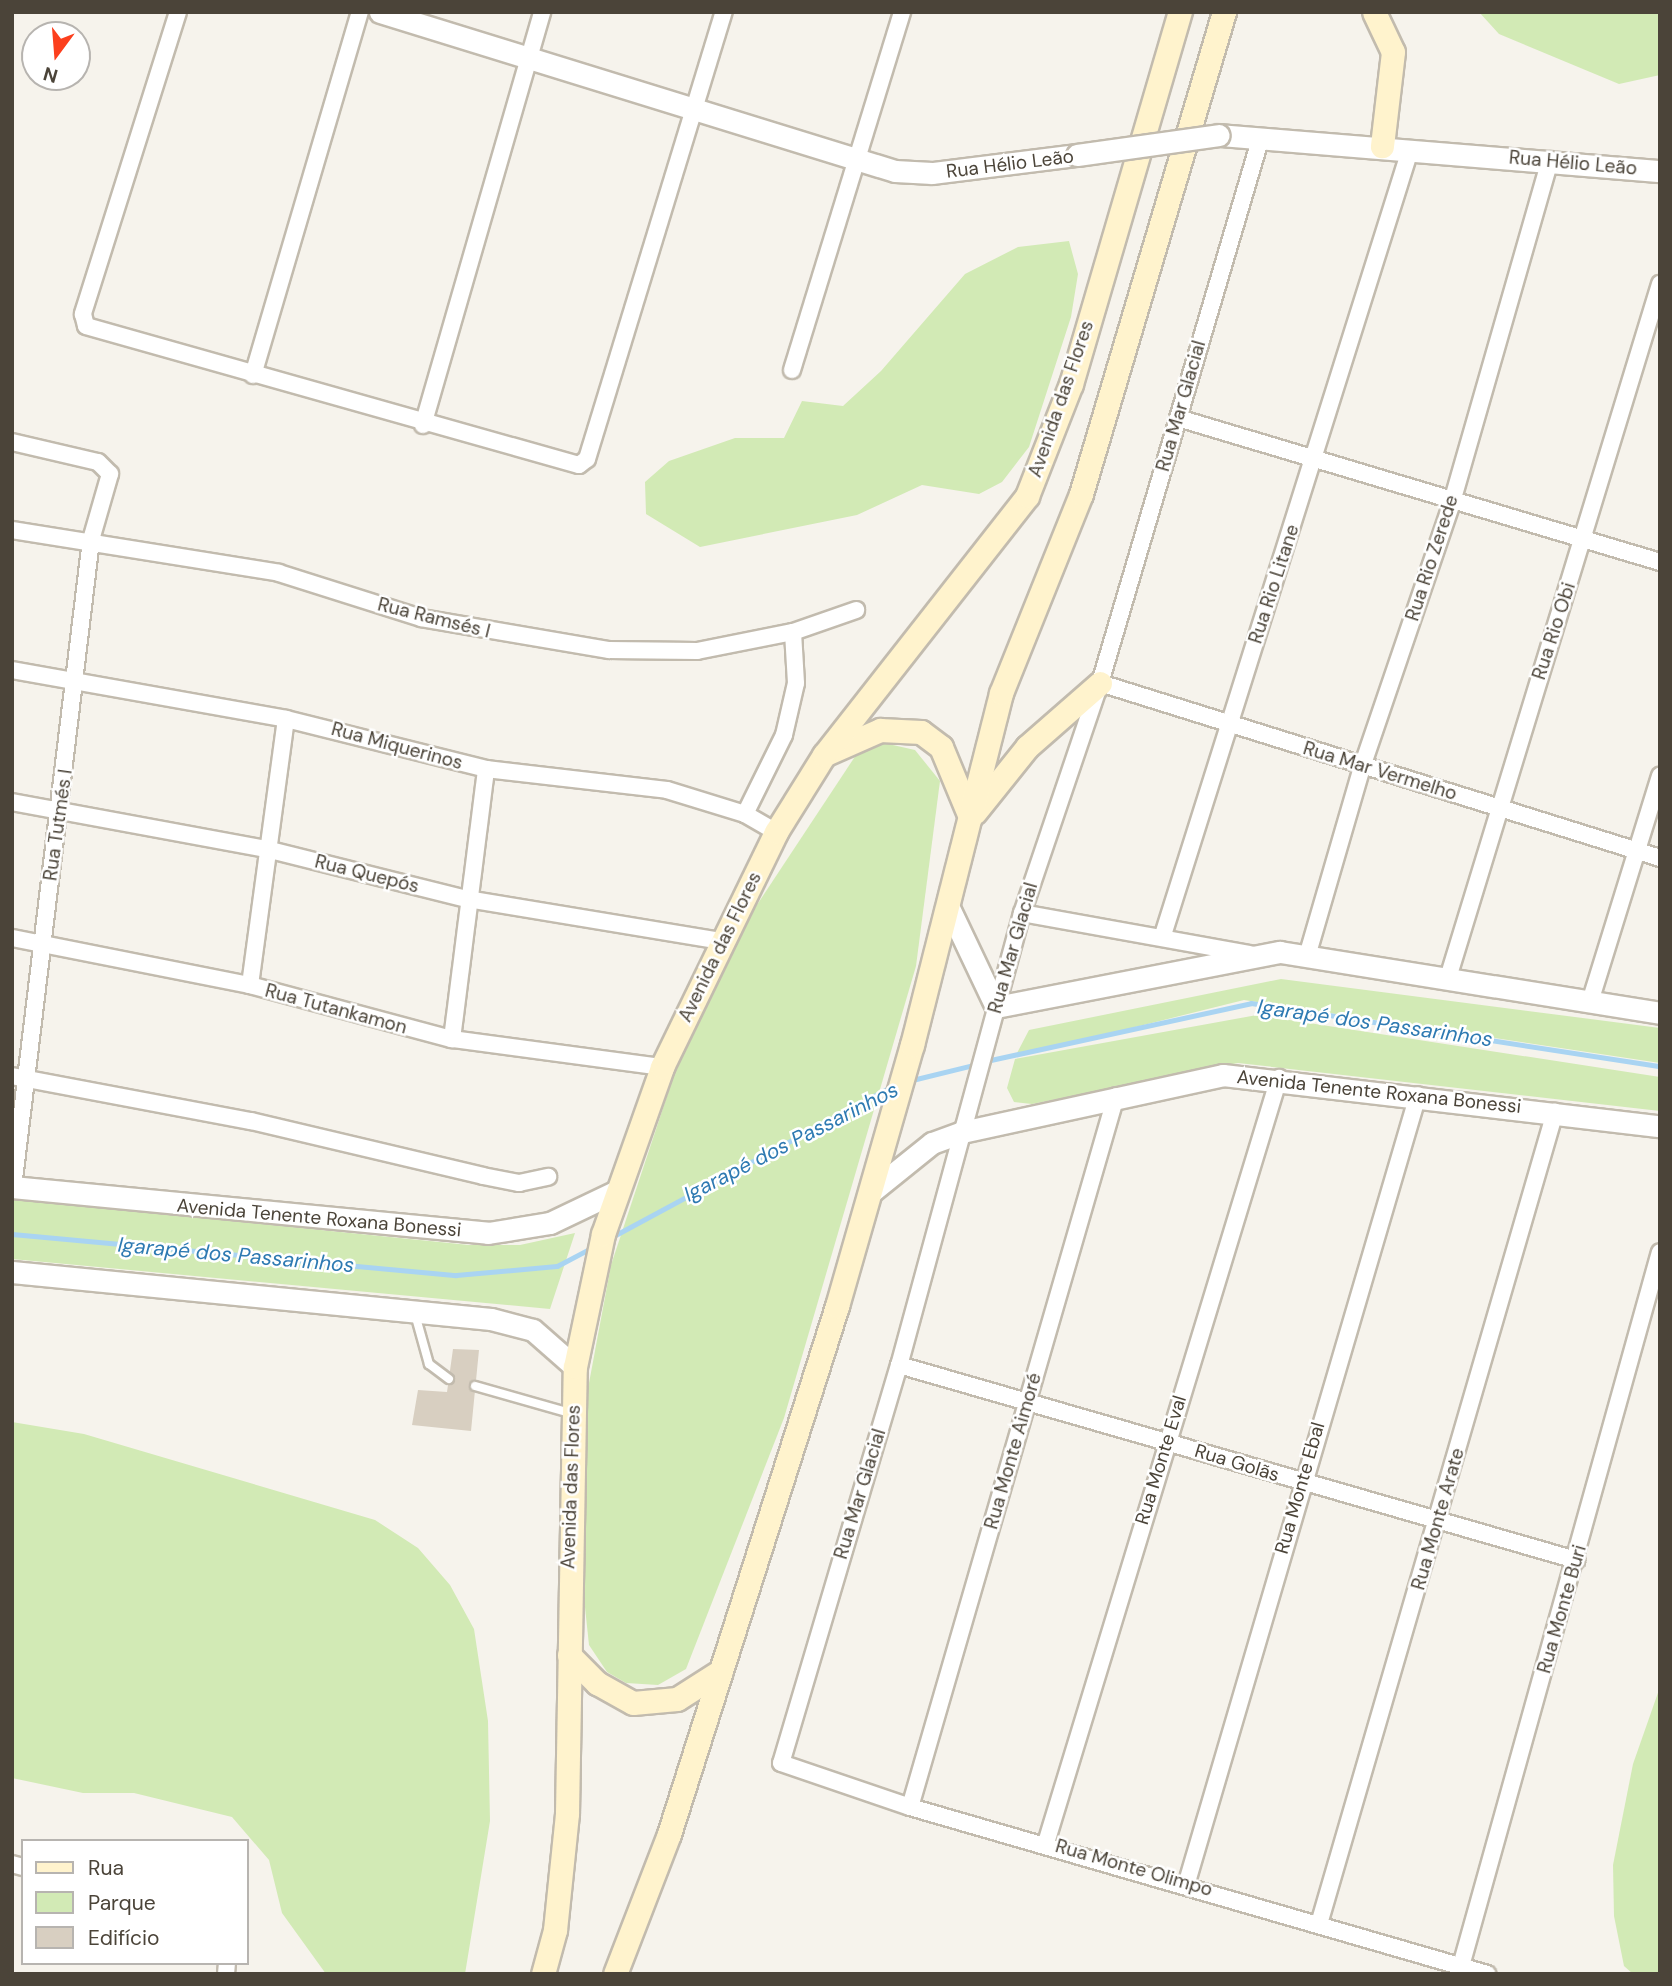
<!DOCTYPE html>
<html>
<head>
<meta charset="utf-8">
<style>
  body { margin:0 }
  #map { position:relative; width:1672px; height:1986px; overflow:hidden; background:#f6f3ec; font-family:"DM Sans",sans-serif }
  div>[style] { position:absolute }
  .green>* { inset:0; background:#d2eab5 }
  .stream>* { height:5px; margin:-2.5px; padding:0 2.5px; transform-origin:2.5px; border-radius:2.5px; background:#a9d4f2 }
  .building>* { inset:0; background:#d8cfc1 }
  .roads { filter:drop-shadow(2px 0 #c2bbae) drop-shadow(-2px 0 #c2bbae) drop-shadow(0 2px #c2bbae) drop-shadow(0 -2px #c2bbae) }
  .service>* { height:8px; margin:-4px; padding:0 4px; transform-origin:4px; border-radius:4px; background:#fff }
  .minor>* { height:16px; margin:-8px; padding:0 8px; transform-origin:8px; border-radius:8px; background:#fff }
  .tertiary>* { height:21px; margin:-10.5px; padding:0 10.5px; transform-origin:10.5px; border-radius:10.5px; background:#fff }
  .secondary>* { height:23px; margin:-11.5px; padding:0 11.5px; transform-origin:11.5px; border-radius:11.5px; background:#fff3cd }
  .bridges { filter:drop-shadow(2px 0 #c2bbae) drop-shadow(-2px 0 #c2bbae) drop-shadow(0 2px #c2bbae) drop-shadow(0 -2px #c2bbae) }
  .tertiary-bridge>* { height:21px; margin:-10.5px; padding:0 10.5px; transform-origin:10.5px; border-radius:10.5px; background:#fff }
  span { translate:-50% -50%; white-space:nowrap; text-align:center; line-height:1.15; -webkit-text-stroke:5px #fff; paint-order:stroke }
  .street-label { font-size:19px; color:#4b4439 }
  .water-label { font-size:21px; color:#2e7ab2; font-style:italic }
  .frame { position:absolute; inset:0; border:14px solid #4b4439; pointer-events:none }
  .legend { position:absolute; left:21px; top:1839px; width:228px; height:126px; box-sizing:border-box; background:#fff; border:2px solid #b7b4b0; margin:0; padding:9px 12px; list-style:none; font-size:21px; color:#4b4439 }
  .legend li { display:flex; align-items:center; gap:14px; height:35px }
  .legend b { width:35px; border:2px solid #b7b4b0 }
  .north { position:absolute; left:21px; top:21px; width:70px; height:70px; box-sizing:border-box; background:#fff; border:2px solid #b7b4b0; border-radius:50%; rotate:196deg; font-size:19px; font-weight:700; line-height:28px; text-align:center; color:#4b4439 }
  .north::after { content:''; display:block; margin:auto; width:24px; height:32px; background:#fc3f1d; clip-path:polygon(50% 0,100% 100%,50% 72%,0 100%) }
</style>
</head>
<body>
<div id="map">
  <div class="green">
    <i style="clip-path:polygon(1479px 12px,1660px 12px,1660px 75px,1619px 84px,1499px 34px)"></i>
    <i style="clip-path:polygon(1069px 241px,1078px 274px,1071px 317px,1029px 447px,1002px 482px,979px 494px,922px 485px,857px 515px,700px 547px,646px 514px,645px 482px,669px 461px,735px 438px,784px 438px,802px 401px,843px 406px,881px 371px,965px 274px,1018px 247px)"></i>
    <i style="clip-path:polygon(884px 743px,915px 750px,940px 781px,916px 966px,784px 1418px,686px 1669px,658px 1685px,626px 1683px,607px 1672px,589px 1645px,581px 1570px,581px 1426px,611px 1265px,675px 1072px,743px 926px,856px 755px)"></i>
    <i style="clip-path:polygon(1281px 979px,1660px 1028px,1660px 1063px,1244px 1000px,1015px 1057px,1029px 1030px)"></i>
    <i style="clip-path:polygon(1257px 1015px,1660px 1077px,1660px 1111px,1238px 1063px,1032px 1104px,1014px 1102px,1007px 1088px,1015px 1059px)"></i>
    <i style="clip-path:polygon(12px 1199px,469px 1245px,520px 1245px,575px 1233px,550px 1309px,12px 1259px)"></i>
    <i style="clip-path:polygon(12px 1422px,84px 1434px,375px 1520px,418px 1548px,450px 1585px,474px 1629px,488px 1721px,490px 1821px,465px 1974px,326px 1974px,282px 1913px,269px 1860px,232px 1817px,134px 1793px,83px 1793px,12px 1778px)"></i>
    <i style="clip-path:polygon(1660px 1687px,1660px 1974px,1633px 1974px,1624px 1966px,1614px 1916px,1613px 1865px,1633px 1764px)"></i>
  </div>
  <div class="stream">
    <i style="left:986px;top:1061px;width:271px;rotate:-12.3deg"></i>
    <i style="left:1251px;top:1003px;width:414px;rotate:8.8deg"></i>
    <i style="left:908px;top:1081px;width:71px;rotate:-13.8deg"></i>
    <i style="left:12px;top:1234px;width:446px;rotate:5.3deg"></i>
    <i style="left:456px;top:1275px;width:101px;rotate:-5.1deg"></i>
    <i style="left:557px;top:1266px;width:41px;rotate:-27.8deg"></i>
    <i style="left:608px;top:1239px;width:323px;rotate:-28.3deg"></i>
  </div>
  <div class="building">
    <i style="clip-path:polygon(453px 1349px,479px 1350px,471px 1431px,412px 1425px,418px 1390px,447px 1392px)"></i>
  </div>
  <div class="roads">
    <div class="service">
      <i style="left:415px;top:1314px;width:52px;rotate:74.4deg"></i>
      <i style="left:429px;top:1364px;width:25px;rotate:37deg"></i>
      <i style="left:475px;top:1386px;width:99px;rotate:15.9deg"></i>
    </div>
    <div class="minor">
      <i style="left:178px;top:12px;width:317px;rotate:107.5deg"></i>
      <i style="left:83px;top:314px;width:12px;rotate:76deg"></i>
      <i style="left:86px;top:326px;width:512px;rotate:15.75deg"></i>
      <i style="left:579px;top:465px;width:10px;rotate:-37deg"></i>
      <i style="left:587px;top:459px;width:468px;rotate:-73deg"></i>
      <i style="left:1261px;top:137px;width:569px;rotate:106.43deg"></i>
      <i style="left:1100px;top:683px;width:243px;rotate:108.7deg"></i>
      <i style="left:1022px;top:913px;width:468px;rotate:105.2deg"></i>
      <i style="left:899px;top:1365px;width:415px;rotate:106.5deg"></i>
      <i style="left:781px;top:1763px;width:136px;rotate:18.8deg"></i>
      <i style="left:910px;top:1807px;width:601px;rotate:16.14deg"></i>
      <i style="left:792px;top:370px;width:375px;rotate:-72.9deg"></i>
      <i style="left:253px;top:375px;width:378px;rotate:-73.6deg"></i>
      <i style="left:1178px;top:418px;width:503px;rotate:16.63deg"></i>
      <i style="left:423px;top:425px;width:430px;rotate:-73.9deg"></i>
      <i style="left:12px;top:442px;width:88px;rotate:13.1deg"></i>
      <i style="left:98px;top:462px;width:17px;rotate:45deg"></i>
      <i style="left:110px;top:474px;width:69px;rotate:106.1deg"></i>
      <i style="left:91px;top:540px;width:652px;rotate:96.87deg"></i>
      <i style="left:12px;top:530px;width:270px;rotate:9.1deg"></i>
      <i style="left:279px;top:573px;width:149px;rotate:17.6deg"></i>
      <i style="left:421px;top:618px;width:191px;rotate:9.7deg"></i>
      <i style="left:609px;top:650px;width:88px;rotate:0.7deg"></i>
      <i style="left:697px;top:651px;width:98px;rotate:-11.2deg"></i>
      <i style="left:793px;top:632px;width:67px;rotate:-19.2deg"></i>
      <i style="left:12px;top:670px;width:278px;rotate:10.1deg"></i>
      <i style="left:286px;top:719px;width:206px;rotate:14deg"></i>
      <i style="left:486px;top:769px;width:182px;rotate:6.6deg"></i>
      <i style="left:667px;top:790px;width:82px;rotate:17.1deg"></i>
      <i style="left:745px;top:814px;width:36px;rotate:30deg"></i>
      <i style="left:1100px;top:683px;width:587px;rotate:17.35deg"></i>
      <i style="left:12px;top:802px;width:258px;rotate:10.5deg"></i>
      <i style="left:266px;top:849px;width:207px;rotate:14deg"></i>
      <i style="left:467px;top:899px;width:258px;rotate:9.4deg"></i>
      <i style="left:745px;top:814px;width:88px;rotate:-63.7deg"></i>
      <i style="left:784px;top:735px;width:53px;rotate:-77deg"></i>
      <i style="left:796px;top:683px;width:51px;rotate:-93.4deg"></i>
      <i style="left:1022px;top:913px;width:231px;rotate:10.2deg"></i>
      <i style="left:1163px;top:935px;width:823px;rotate:-72.53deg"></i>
      <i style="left:12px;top:938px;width:243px;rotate:11.2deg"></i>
      <i style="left:250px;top:985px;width:209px;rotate:15deg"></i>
      <i style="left:452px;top:1039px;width:212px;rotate:7.6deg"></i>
      <i style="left:1308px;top:953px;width:194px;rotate:-73.8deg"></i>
      <i style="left:1362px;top:767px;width:280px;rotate:-71.2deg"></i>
      <i style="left:1452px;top:502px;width:356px;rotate:-74deg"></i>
      <i style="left:1448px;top:978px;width:726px;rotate:-73.01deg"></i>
      <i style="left:250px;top:985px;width:268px;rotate:-82.3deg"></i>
      <i style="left:1590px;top:1002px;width:237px;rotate:-72.8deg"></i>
      <i style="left:452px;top:1039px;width:272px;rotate:-82.8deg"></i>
      <i style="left:12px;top:1076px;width:243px;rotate:10.7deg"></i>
      <i style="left:251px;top:1121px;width:238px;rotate:13.3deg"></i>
      <i style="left:483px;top:1176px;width:37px;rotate:11deg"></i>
      <i style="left:519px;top:1183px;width:30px;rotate:-12deg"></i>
      <i style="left:899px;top:1365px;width:705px;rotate:16.07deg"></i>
      <i style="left:910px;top:1807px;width:740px;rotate:-73.84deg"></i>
      <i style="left:1046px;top:1843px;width:800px;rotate:-73.06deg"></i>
      <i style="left:12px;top:1864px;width:11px;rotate:15deg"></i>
      <i style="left:1187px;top:1882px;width:820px;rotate:-73.64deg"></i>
      <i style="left:1319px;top:1924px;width:846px;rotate:-73.79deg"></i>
      <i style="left:1461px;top:1966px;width:741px;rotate:-74.43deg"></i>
      <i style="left:226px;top:1974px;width:11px;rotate:-85deg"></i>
    </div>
    <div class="tertiary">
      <i style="left:380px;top:12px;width:539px;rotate:17.16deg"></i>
      <i style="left:895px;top:171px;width:37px;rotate:3deg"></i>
      <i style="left:932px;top:173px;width:146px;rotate:-7.1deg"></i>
      <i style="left:1219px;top:135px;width:442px;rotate:4.7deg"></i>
      <i style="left:949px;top:908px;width:110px;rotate:64.6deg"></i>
      <i style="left:996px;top:1007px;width:289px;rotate:-11deg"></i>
      <i style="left:1280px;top:952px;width:385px;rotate:9.1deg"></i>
      <i style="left:12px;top:1187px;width:478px;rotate:5.5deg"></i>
      <i style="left:488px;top:1233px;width:63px;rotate:-9.2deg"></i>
      <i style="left:550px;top:1223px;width:76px;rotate:-25.6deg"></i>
      <i style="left:871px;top:1192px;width:78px;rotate:-38.8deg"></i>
      <i style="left:932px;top:1143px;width:32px;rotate:-20deg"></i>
      <i style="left:962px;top:1132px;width:267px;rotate:-12.3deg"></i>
      <i style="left:1223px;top:1075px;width:440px;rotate:6.7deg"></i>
      <i style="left:12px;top:1272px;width:481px;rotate:5.6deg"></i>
      <i style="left:491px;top:1319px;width:43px;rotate:14.7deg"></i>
      <i style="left:533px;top:1330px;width:56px;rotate:41.4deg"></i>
    </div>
    <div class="secondary">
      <i style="left:1374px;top:12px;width:44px;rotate:64.6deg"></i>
      <i style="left:1393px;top:52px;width:95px;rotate:96.7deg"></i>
      <i style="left:828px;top:753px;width:57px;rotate:-23.9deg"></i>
      <i style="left:880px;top:730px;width:41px;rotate:2.8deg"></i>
      <i style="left:921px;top:732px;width:25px;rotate:37deg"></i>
      <i style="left:941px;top:747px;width:76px;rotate:67.5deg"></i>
      <i style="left:975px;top:812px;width:83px;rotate:-51.3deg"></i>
      <i style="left:1027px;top:747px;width:97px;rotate:-41.2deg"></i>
      <i style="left:569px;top:1655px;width:40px;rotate:45deg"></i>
      <i style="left:597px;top:1683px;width:41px;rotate:29.1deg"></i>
      <i style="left:633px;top:1703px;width:44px;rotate:-5.2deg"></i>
      <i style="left:677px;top:1699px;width:52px;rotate:-32.5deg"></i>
      <i style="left:543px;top:1974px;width:46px;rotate:-74.7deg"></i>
      <i style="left:555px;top:1930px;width:118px;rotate:-84.1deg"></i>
      <i style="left:567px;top:1813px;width:446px;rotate:-89deg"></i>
      <i style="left:575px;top:1367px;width:136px;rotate:-78.1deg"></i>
      <i style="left:603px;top:1234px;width:177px;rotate:-70.5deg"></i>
      <i style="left:662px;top:1067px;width:261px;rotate:-64.1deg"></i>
      <i style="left:776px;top:832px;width:91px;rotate:-58.1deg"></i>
      <i style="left:824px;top:755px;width:329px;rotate:-51.9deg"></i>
      <i style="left:1027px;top:496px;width:120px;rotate:-68.6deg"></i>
      <i style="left:1071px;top:384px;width:388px;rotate:-73.7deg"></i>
      <i style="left:615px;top:1974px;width:150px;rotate:-68.9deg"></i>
      <i style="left:669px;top:1834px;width:554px;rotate:-72.35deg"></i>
      <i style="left:837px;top:1306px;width:272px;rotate:-74deg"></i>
      <i style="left:912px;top:1045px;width:363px;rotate:-75.8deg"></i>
      <i style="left:1001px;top:693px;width:214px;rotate:-68.1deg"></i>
      <i style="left:1081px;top:494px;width:503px;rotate:-73.48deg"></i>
    </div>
  </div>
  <div class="bridges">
    <div class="tertiary-bridge">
      <i style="left:1077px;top:155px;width:143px;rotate:-8deg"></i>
    </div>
  </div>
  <div class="street-label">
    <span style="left:1573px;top:163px;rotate:5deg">Rua Hélio Leão</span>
    <span style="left:1010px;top:164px;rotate:-7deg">Rua Hélio Leão</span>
    <span style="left:1061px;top:399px;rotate:-71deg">Avenida das Flores</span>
    <span style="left:1181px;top:406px;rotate:-74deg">Rua Mar Glacial</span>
    <span style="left:1432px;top:558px;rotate:-72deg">Rua Rio Zerede</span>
    <span style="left:1274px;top:584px;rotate:-72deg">Rua Rio Litane</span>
    <span style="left:434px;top:618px;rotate:14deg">Rua Ramsés I</span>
    <span style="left:1554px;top:631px;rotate:-72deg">Rua Rio Obi</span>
    <span style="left:397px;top:746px;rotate:15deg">Rua Miquerinos</span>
    <span style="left:1380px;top:771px;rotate:17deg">Rua Mar Vermelho</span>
    <span style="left:58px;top:825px;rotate:-82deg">Rua Tutmés I</span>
    <span style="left:367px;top:874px;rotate:14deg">Rua Quepós</span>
    <span style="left:720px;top:947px;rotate:-64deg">Avenida das Flores</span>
    <span style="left:1013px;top:948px;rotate:-74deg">Rua Mar Glacial</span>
    <span style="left:336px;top:1009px;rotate:15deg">Rua Tutankamon</span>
    <span style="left:1379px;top:1092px;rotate:6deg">Avenida Tenente Roxana Bonessi</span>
    <span style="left:319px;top:1218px;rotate:5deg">Avenida Tenente Roxana Bonessi</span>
    <span style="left:1013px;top:1451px;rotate:-74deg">Rua Monte Aimoré</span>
    <span style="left:1161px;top:1460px;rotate:-73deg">Rua Monte Eval</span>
    <span style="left:1237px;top:1463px;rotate:17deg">Rua Golãs</span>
    <span style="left:571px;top:1487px;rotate:-88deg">Avenida das Flores</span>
    <span style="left:1300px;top:1488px;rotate:-74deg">Rua Monte Ebal</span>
    <span style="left:860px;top:1494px;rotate:-73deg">Rua Mar Glacial</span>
    <span style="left:1438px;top:1519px;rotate:-74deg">Rua Monte Arate</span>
    <span style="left:1562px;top:1609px;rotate:-74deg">Rua Monte Buri</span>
    <span style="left:1134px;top:1868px;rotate:16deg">Rua Monte Olimpo</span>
  </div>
  <div class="water-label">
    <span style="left:1375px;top:1023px;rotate:8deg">Igarapé dos Passarinhos</span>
    <span style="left:791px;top:1142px;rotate:-27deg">Igarapé dos Passarinhos</span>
    <span style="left:236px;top:1255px;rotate:5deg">Igarapé dos Passarinhos</span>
  </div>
  <div class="frame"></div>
  <ul class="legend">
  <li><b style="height:9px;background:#fff3cd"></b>Rua</li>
  <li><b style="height:19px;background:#d2eab5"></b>Parque</li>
  <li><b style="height:19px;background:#d8cfc1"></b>Edifício</li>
  </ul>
  <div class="north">N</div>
</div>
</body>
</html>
